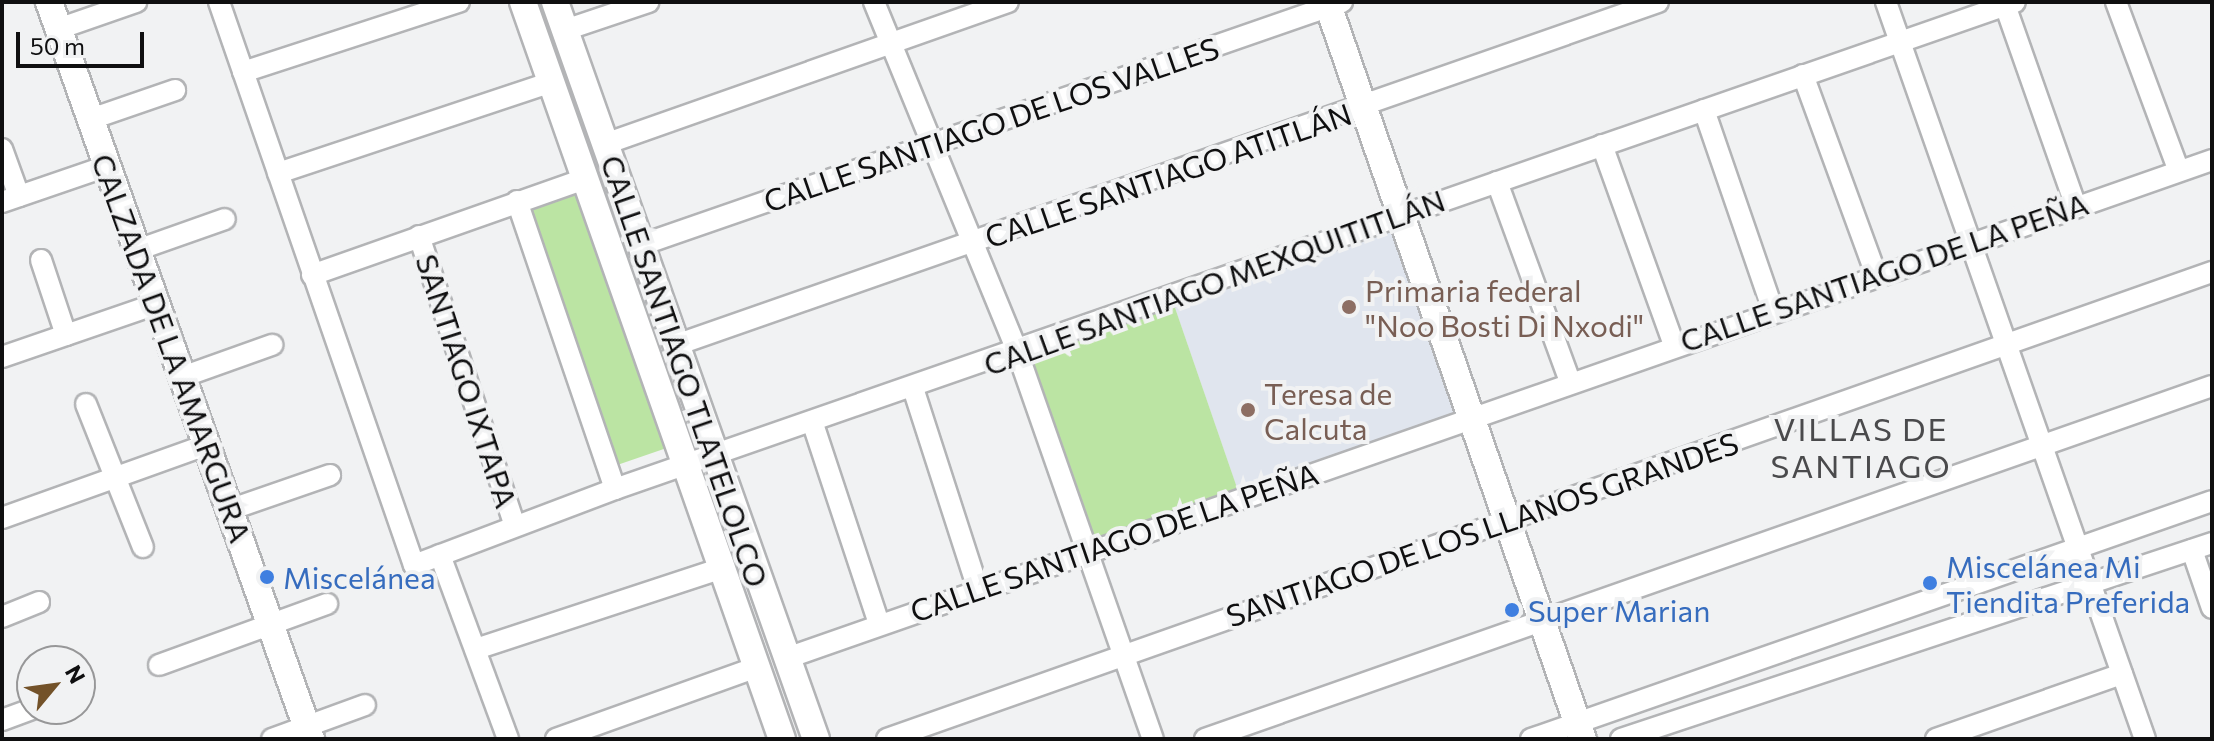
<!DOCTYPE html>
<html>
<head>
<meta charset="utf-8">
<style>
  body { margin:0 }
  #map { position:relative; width:2214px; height:741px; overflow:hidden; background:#f1f2f3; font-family:Commissioner,sans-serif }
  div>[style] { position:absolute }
  .built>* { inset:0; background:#e0e5ee; transform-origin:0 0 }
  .green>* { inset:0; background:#bbe4a3; transform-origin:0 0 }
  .roads { filter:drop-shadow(2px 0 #b3b4b6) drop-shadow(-2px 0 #b3b4b6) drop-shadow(0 2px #b3b4b6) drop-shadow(0 -2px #b3b4b6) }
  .minor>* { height:20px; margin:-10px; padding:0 10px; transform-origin:10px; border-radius:10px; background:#fff }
  .tertiary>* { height:26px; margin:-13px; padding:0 13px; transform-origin:13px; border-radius:13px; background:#fff }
  .dots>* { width:22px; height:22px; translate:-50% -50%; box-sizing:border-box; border:4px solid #f1f2f3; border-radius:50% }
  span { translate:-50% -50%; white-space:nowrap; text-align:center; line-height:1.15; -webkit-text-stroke:8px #f1f2f3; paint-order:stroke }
  .street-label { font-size:30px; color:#0f0f10 }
  .education-label { font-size:30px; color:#785e54 }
  .left { translate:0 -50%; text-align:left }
  .shop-label { font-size:30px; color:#366cbe }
  .neighbourhood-label { font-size:32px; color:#4a4a4c; letter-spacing:2px }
  .frame { position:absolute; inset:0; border:4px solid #0f0f10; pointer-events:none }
  .north { position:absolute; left:16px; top:645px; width:80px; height:80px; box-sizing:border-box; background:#f1f2f3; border:2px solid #979798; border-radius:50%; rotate:61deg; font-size:22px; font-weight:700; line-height:32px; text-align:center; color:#0f0f10 }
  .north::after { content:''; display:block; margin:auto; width:28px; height:36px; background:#735229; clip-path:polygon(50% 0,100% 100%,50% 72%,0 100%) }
  .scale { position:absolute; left:16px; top:32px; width:128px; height:36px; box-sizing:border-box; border:4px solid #0f0f10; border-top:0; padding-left:10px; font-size:24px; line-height:28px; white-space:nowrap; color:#0f0f10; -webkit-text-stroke:6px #f1f2f3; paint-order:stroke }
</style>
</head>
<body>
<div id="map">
  <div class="built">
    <i style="left:1396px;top:219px;width:206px;height:238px;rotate:71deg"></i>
  </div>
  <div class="green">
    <i style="left:580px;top:187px;width:275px;height:63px;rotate:71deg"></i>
    <i style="left:1173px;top:302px;width:200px;height:154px;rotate:71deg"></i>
  </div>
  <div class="roads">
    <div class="minor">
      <i style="left:219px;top:2px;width:596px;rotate:70.9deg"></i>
      <i style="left:414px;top:565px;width:215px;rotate:-20.7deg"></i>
      <i style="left:615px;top:489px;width:1482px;rotate:-19.18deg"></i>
      <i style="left:874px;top:2px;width:377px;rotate:67.7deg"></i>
      <i style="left:1017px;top:351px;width:411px;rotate:70.7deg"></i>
      <i style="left:1886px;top:2px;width:781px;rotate:70.64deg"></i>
      <i style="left:2116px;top:2px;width:180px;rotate:69.6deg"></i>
      <i style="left:2005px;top:5px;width:211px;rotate:70.6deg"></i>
      <i style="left:58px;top:29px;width:83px;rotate:-19.1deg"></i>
      <i style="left:565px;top:30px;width:88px;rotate:-18.6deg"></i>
      <i style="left:243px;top:72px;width:227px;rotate:-18deg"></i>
      <i style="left:1803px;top:75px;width:212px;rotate:69.9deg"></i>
      <i style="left:1704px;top:110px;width:212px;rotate:71deg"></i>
      <i style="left:91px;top:119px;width:89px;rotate:-19deg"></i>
      <i style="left:605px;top:144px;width:427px;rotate:-19.4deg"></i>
      <i style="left:1602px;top:145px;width:213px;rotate:70.2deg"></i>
      <i style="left:2px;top:149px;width:50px;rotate:70.1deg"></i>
      <i style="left:278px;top:173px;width:288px;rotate:-18.4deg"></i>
      <i style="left:1497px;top:182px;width:213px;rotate:69.9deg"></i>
      <i style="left:517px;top:201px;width:304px;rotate:71.2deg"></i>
      <i style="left:2px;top:202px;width:111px;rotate:-18.9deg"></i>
      <i style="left:419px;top:236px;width:305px;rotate:71.7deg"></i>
      <i style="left:641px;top:245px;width:742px;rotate:-19.12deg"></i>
      <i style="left:137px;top:250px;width:93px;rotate:-19.4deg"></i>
      <i style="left:41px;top:260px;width:79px;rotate:71.6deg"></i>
      <i style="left:312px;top:275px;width:289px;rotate:-19.4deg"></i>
      <i style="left:676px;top:345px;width:1040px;rotate:-19.25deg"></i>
      <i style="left:2px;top:357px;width:163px;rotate:-19deg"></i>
      <i style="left:182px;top:377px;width:96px;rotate:-19.6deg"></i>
      <i style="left:913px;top:388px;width:211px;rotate:72.1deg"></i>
      <i style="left:86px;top:404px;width:154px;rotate:68.3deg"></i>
      <i style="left:813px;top:424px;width:211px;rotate:71.7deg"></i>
      <i style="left:229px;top:510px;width:107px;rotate:-19.1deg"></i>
      <i style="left:2px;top:518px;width:217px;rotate:-19.7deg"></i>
      <i style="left:2192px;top:550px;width:61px;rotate:71deg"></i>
      <i style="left:440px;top:555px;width:196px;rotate:69.7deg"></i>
      <i style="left:2px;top:617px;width:40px;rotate:-22deg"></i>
      <i style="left:476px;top:649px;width:259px;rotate:-18.2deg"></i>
      <i style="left:787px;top:658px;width:1510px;rotate:-19.26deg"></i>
      <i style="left:159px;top:665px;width:179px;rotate:-20deg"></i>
      <i style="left:2px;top:720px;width:33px;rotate:-20deg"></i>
      <i style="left:272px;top:739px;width:99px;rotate:-20.1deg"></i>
      <i style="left:556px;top:739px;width:214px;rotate:-19.7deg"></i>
      <i style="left:887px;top:739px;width:1405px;rotate:-19.42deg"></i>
      <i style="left:1205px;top:739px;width:1067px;rotate:-19.32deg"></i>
      <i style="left:1531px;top:739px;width:721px;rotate:-19.26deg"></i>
      <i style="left:1621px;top:739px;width:623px;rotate:-18.35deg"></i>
      <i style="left:1936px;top:739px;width:197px;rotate:-19.3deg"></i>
    </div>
    <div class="tertiary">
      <i style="left:49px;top:2px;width:782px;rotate:70.43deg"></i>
      <i style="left:523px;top:2px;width:781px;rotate:70.64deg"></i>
      <i style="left:555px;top:2px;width:782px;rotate:70.5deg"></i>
      <i style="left:1327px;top:2px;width:780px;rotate:70.85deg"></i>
    </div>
  </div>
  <div class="dots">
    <i style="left:1349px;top:307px;background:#8d6e63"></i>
    <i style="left:1248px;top:410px;background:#8d6e63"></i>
    <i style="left:267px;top:577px;background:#3f7fe0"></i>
    <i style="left:1930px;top:583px;background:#3f7fe0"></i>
    <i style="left:1512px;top:610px;background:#3f7fe0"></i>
  </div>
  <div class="street-label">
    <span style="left:991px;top:124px;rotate:-19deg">CALLE SANTIAGO DE LOS VALLES</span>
    <span style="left:1168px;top:175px;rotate:-19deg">CALLE SANTIAGO ATITLÁN</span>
    <span style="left:1884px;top:272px;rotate:-19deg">CALLE SANTIAGO DE LA PEÑA</span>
    <span style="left:1214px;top:282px;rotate:-20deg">CALLE SANTIAGO MEXQUITITLÁN</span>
    <span style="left:172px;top:348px;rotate:70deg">CALZADA DE LA AMARGURA</span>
    <span style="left:685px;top:371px;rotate:71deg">CALLE SANTIAGO TLATELOLCO</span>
    <span style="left:467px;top:381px;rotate:72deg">SANTIAGO IXTAPA</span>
    <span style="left:1482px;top:529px;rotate:-19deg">SANTIAGO DE LOS LLANOS GRANDES</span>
    <span style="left:1114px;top:542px;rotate:-19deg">CALLE SANTIAGO DE LA PEÑA</span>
  </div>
  <div class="education-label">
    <span class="left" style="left:1365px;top:307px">Primaria federal<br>"Noo Bosti Di Nxodi"</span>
    <span class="left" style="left:1264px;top:410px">Teresa de<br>Calcuta</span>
  </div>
  <div class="shop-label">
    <span class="left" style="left:1946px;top:583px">Miscelánea Mi<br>Tiendita Preferida</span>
    <span class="left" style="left:283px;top:577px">Miscelánea</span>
    <span class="left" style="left:1528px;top:610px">Super Marian</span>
  </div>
  <div class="neighbourhood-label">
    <span style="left:1861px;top:447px">VILLAS DE<br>SANTIAGO</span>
  </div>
  <div class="frame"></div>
  <div class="north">N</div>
  <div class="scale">50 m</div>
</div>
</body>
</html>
